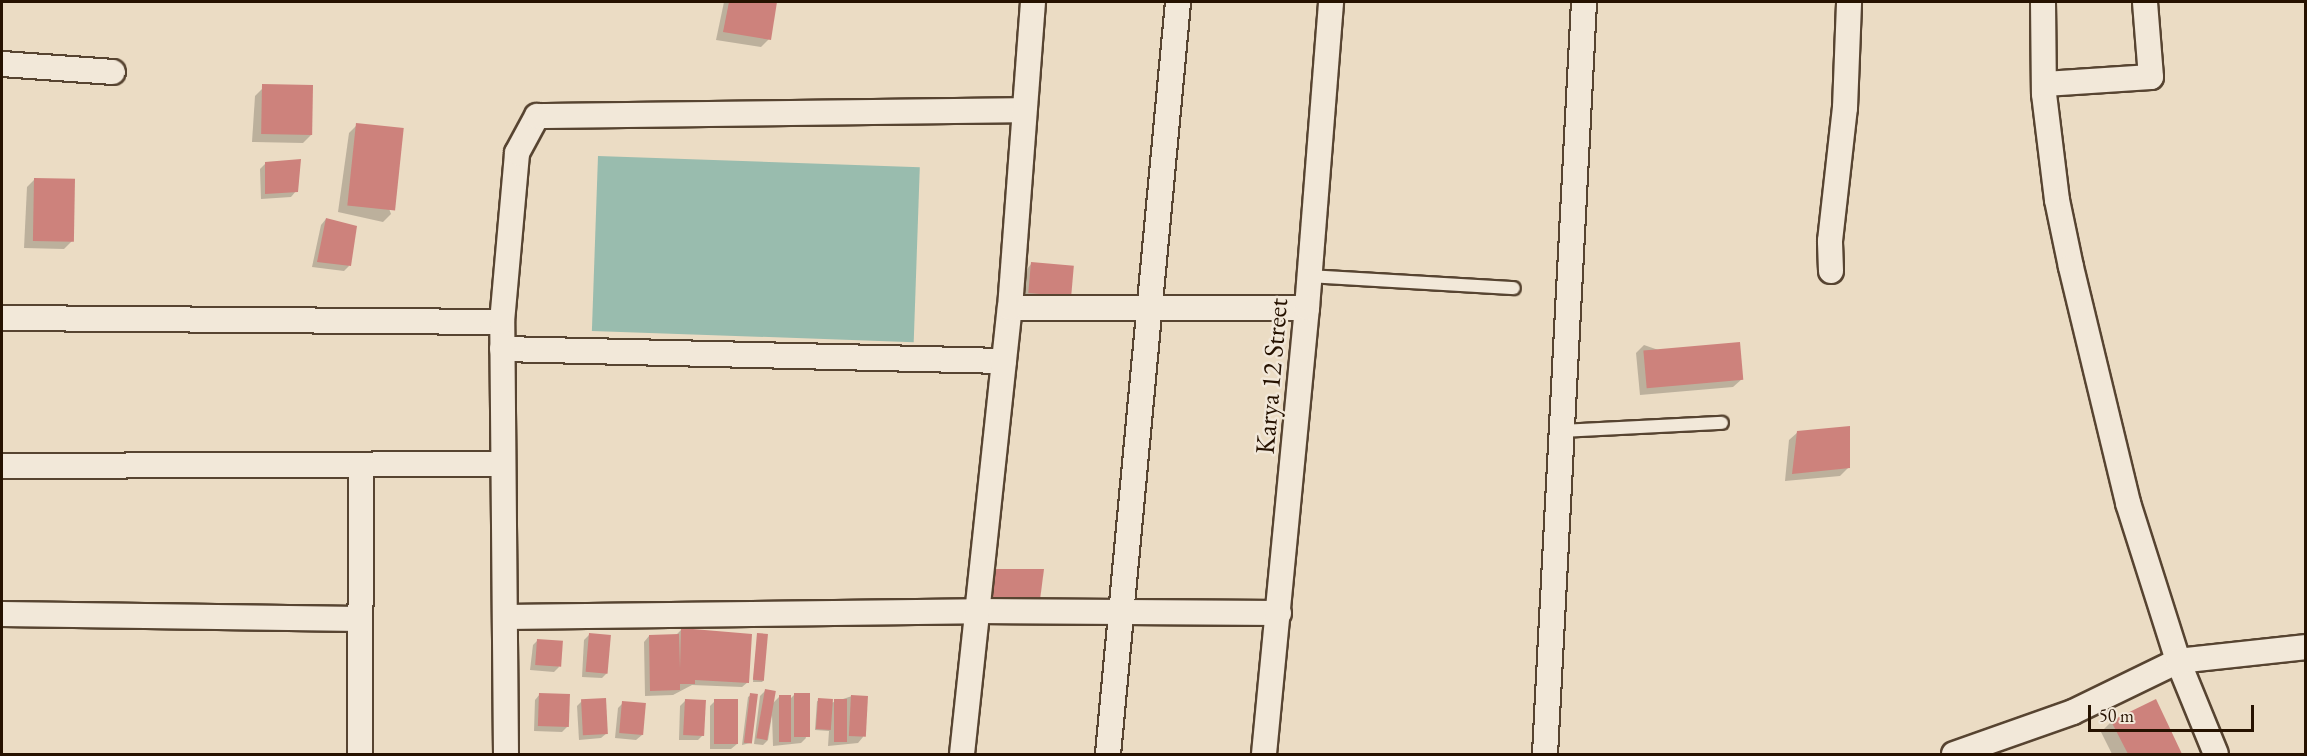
<!DOCTYPE html>
<html>
<head>
<meta charset="utf-8">
<style>
  body { margin:0 }
  #map { position:relative; width:2307px; height:756px; overflow:hidden; background:#ebdcc4; font-family:"EB Garamond",serif }
  div>[style] { position:absolute }
  .water>* { inset:0; background:#99bcae; transform-origin:0 0 }
  .shadow>* { inset:0; background:#0003 }
  .building>* { inset:0; background:#cd827c; transform-origin:0 0 }
  .roads { filter:drop-shadow(2px 0 #574431) drop-shadow(-2px 0 #574431) drop-shadow(0 2px #574431) drop-shadow(0 -2px #574431) }
  .service>* { height:12px; margin:-6px; padding:0 6px; transform-origin:6px; border-radius:6px; background:#f2e8d9 }
  .minor>* { height:24px; margin:-12px; padding:0 12px; transform-origin:12px; border-radius:12px; background:#f2e8d9 }
  span { translate:-50% -50%; white-space:nowrap; text-align:center; line-height:1.15; -webkit-text-stroke:5px #f2e8d9; paint-order:stroke }
  .street-label { font-size:27px; color:#261200 }
  .frame { position:absolute; inset:0; border:3px solid #261200; pointer-events:none }
  .scale { position:absolute; left:2088px; top:705px; width:166px; height:27px; box-sizing:border-box; border:3px solid #261200; border-top:0; padding-left:8px; font-size:18px; line-height:21px; white-space:nowrap; color:#261200; -webkit-text-stroke:4px #f2e8d9; paint-order:stroke }
</style>
</head>
<body>
<div id="map">
  <div class="water">
    <i style="left:598px;top:156px;width:322px;height:175px;rotate:2deg"></i>
  </div>
  <div class="shadow">
    <i style="clip-path:polygon(724px 2px,775px 2px,769px 39px,761px 47px,716px 40px)"></i>
    <i style="clip-path:polygon(263px 88px,311px 135px,303px 143px,252px 142px,255px 96px)"></i>
    <i style="clip-path:polygon(357px 125px,391px 214px,383px 222px,338px 212px,349px 133px)"></i>
    <i style="clip-path:polygon(265px 164px,296px 191px,291px 197px,261px 199px,260px 169px)"></i>
    <i style="clip-path:polygon(35px 179px,72px 241px,64px 249px,24px 248px,27px 187px)"></i>
    <i style="clip-path:polygon(326px 219px,349px 266px,344px 271px,312px 267px,321px 225px)"></i>
    <i style="clip-path:polygon(1032px 263px,1070px 294px,1065px 299px,1023px 298px,1027px 269px)"></i>
    <i style="clip-path:polygon(1644px 345px,1742px 379px,1733px 387px,1640px 395px,1636px 353px)"></i>
    <i style="clip-path:polygon(1798px 432px,1848px 468px,1840px 476px,1785px 481px,1789px 440px)"></i>
    <i style="clip-path:polygon(681px 630px,748px 682px,742px 687px,692px 685px,673px 695px,645px 696px,644px 642px,649px 636px,675px 636px)"></i>
    <i style="clip-path:polygon(589px 635px,607px 673px,602px 678px,582px 677px,584px 640px)"></i>
    <i style="clip-path:polygon(758px 635px,764px 680px,762px 682px,753px 682px)"></i>
    <i style="clip-path:polygon(538px 640px,559px 667px,554px 672px,530px 670px,533px 645px)"></i>
    <i style="clip-path:polygon(765px 691px,773px 703px,780px 696px,790px 699px,795px 694px,806px 738px,801px 743px,773px 746px,772px 715px,768px 740px,763px 745px,754px 744px,760px 696px)"></i>
    <i style="clip-path:polygon(540px 694px,567px 727px,562px 732px,534px 731px,535px 700px)"></i>
    <i style="clip-path:polygon(751px 695px,750px 743px,742px 745px,748px 697px)"></i>
    <i style="clip-path:polygon(852px 696px,863px 737px,858px 743px,828px 746px,829px 731px,815px 730px,817px 701px,831px 703px)"></i>
    <i style="clip-path:polygon(686px 700px,703px 735px,698px 740px,679px 740px,680px 706px)"></i>
    <i style="clip-path:polygon(582px 701px,607px 733px,601px 738px,579px 740px,577px 706px)"></i>
    <i style="clip-path:polygon(715px 701px,737px 744px,731px 749px,710px 749px,710px 706px)"></i>
    <i style="clip-path:polygon(2155px 701px,2180px 754px,2112px 754px,2101px 732px,2111px 722px)"></i>
    <i style="clip-path:polygon(623px 703px,642px 735px,636px 740px,615px 738px,618px 708px)"></i>
  </div>
  <div class="building">
    <i style="clip-path:polygon(729px 2px,777px 2px,771px 40px,723px 32px)"></i>
    <i style="left:313px;top:85px;width:50px;height:51px;rotate:91deg"></i>
    <i style="left:356px;top:123px;width:48px;height:83px;rotate:6deg"></i>
    <i style="clip-path:polygon(301px 159px,298px 192px,265px 194px,265px 162px)"></i>
    <i style="left:34px;top:178px;width:41px;height:63px;rotate:1deg"></i>
    <i style="clip-path:polygon(326px 218px,357px 226px,351px 266px,317px 262px)"></i>
    <i style="left:1031px;top:262px;width:43px;height:31px;rotate:5deg"></i>
    <i style="left:1740px;top:342px;width:38px;height:97px;rotate:85deg"></i>
    <i style="clip-path:polygon(1850px 426px,1850px 468px,1792px 474px,1797px 431px)"></i>
    <i style="clip-path:polygon(992px 569px,1044px 569px,1040px 600px,989px 602px)"></i>
    <i style="clip-path:polygon(681px 628px,752px 634px,749px 683px,695px 680px,695px 684px,680px 684px,680px 690px,650px 691px,649px 635px,679px 634px,680px 669px)"></i>
    <i style="left:589px;top:633px;width:22px;height:39px;rotate:5deg"></i>
    <i style="left:757px;top:633px;width:11px;height:47px;rotate:5deg"></i>
    <i style="left:537px;top:639px;width:26px;height:26px;rotate:4deg"></i>
    <i style="left:765px;top:689px;width:11px;height:50px;rotate:10deg"></i>
    <i style="left:539px;top:693px;width:31px;height:33px;rotate:2deg"></i>
    <i style="left:750px;top:693px;width:8px;height:50px;rotate:7deg"></i>
    <i style="left:794px;top:693px;width:16px;height:44px"></i>
    <i style="left:779px;top:695px;width:12px;height:47px"></i>
    <i style="left:851px;top:695px;width:17px;height:41px;rotate:3deg"></i>
    <i style="left:606px;top:698px;width:36px;height:25px;rotate:87deg"></i>
    <i style="left:818px;top:698px;width:15px;height:31px;rotate:4deg"></i>
    <i style="left:685px;top:699px;width:21px;height:36px;rotate:3deg"></i>
    <i style="left:714px;top:699px;width:24px;height:45px"></i>
    <i style="left:834px;top:699px;width:13px;height:43px"></i>
    <i style="clip-path:polygon(2156px 699px,2182px 754px,2128px 754px,2111px 721px)"></i>
    <i style="left:622px;top:701px;width:24px;height:32px;rotate:5deg"></i>
  </div>
  <div class="roads">
    <div class="service">
      <i style="left:1310px;top:276px;width:204px;rotate:3.4deg"></i>
      <i style="left:1562px;top:431px;width:160px;rotate:-2.9deg"></i>
    </div>
    <div class="minor">
      <i style="left:2043px;top:2px;width:92px;rotate:89.4deg"></i>
      <i style="left:2044px;top:94px;width:107px;rotate:83deg"></i>
      <i style="left:2057px;top:200px;width:68px;rotate:78.2deg"></i>
      <i style="left:2071px;top:267px;width:243px;rotate:76.4deg"></i>
      <i style="left:2128px;top:503px;width:166px;rotate:72.4deg"></i>
      <i style="left:2178px;top:661px;width:100px;rotate:67.8deg"></i>
      <i style="left:2px;top:64px;width:111px;rotate:4.1deg"></i>
      <i style="left:2045px;top:84px;width:106px;rotate:-3.8deg"></i>
      <i style="left:2151px;top:77px;width:75px;rotate:-94.6deg"></i>
      <i style="left:1831px;top:271px;width:30px;rotate:-92deg"></i>
      <i style="left:1830px;top:241px;width:134px;rotate:-83.6deg"></i>
      <i style="left:1845px;top:108px;width:106px;rotate:-87.8deg"></i>
      <i style="left:1010px;top:308px;width:297px"></i>
      <i style="left:2px;top:318px;width:500px;rotate:0.46deg"></i>
      <i style="left:502px;top:349px;width:502px;rotate:1.37deg"></i>
      <i style="left:2px;top:466px;width:501px;rotate:-0.23deg"></i>
      <i style="left:2px;top:614px;width:358px;rotate:0.8deg"></i>
      <i style="left:505px;top:617px;width:473px;rotate:-0.7deg"></i>
      <i style="left:978px;top:611px;width:301px;rotate:0.4deg"></i>
      <i style="left:360px;top:754px;width:289px;rotate:-89.8deg"></i>
      <i style="left:506px;top:754px;width:432px;rotate:-90.5deg"></i>
      <i style="left:502px;top:322px;width:170px;rotate:-84.9deg"></i>
      <i style="left:517px;top:153px;width:42px;rotate:-61.6deg"></i>
      <i style="left:537px;top:116px;width:487px;rotate:-0.7deg"></i>
      <i style="left:962px;top:754px;width:449px;rotate:-83.9deg"></i>
      <i style="left:1010px;top:308px;width:307px;rotate:-85.7deg"></i>
      <i style="left:1108px;top:754px;width:755px;rotate:-84.68deg"></i>
      <i style="left:1264px;top:754px;width:448px;rotate:-84.5deg"></i>
      <i style="left:1307px;top:308px;width:307px;rotate:-85.5deg"></i>
      <i style="left:1545px;top:754px;width:753px;rotate:-87.03deg"></i>
      <i style="left:1954px;top:754px;width:126px;rotate:-19.4deg"></i>
      <i style="left:2073px;top:712px;width:117px;rotate:-25.9deg"></i>
      <i style="left:2178px;top:661px;width:129px;rotate:-6.2deg"></i>
    </div>
  </div>
  <div class="street-label">
    <span style="left:1271px;top:376px;rotate:-85deg">Karya 12 Street</span>
  </div>
  <div class="frame"></div>
  <div class="scale">50 m</div>
</div>
</body>
</html>
